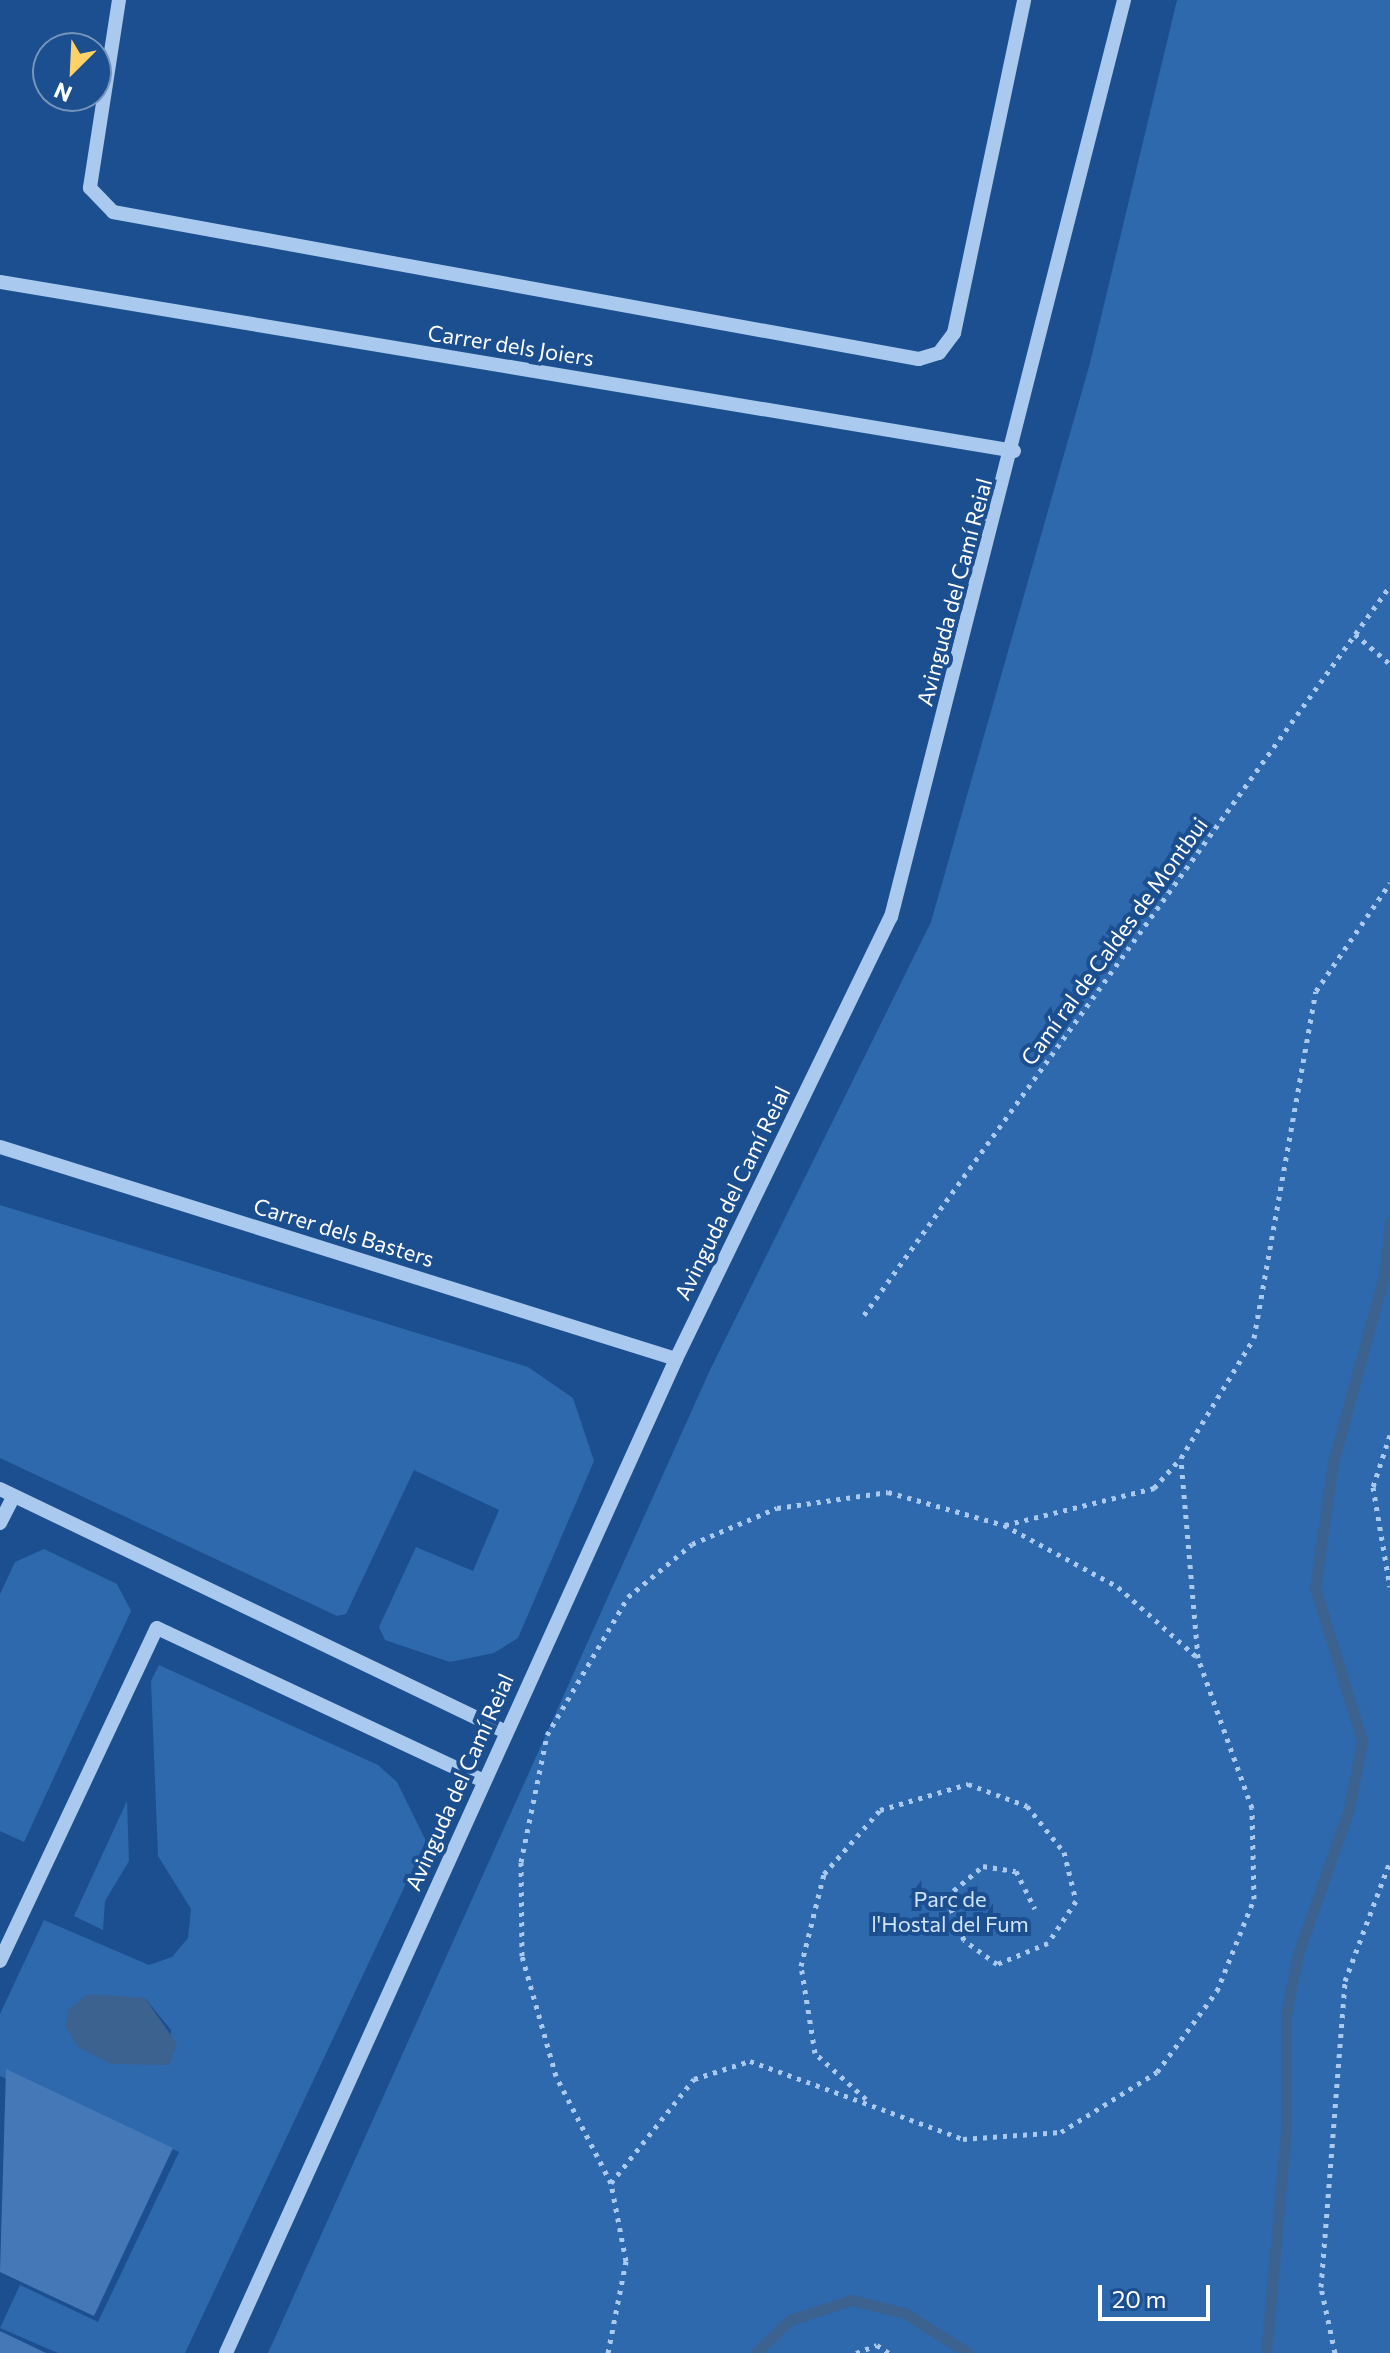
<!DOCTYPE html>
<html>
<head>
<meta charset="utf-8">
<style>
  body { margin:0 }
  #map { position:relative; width:1390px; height:2353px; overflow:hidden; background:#1b4f8f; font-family:Commissioner,sans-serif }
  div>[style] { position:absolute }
  .green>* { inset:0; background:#2e69ad }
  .water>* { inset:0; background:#3c6290 }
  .stream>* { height:11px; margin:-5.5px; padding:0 5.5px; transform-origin:5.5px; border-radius:5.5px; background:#3c6290 }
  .building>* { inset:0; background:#4478b7 }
  .path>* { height:5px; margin-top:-2.5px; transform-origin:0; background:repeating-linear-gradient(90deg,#a9c9ee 0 4px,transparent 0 10px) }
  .minor>* { height:14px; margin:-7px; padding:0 7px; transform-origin:7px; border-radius:7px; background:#a9c9ee }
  span { translate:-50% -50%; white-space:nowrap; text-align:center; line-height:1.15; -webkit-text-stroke:8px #1b4f8f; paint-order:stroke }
  .street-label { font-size:22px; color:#fff }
  .park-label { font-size:22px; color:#cfe3fa }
  .north { position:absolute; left:32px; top:32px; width:80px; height:80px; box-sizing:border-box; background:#1b4f8f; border:2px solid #7695bc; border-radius:50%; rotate:204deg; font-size:22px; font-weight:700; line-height:32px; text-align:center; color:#fff }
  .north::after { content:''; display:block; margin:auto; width:28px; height:36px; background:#ffd166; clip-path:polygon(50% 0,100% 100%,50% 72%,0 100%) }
  .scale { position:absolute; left:1098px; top:2285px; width:112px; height:36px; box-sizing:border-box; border:4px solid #fff; border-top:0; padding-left:10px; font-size:24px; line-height:28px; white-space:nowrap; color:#fff; -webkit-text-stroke:6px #1b4f8f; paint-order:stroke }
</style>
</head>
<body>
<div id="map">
  <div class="green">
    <i style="clip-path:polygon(1177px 0,1390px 0,1390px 2353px,268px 2353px,710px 1370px,931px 922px,1090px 363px)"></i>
    <i style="clip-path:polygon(0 1205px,528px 1367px,573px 1398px,594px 1461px,518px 1638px,494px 1653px,450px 1662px,385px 1640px,379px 1627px,416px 1547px,473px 1571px,499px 1510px,414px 1470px,346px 1614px,337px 1616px,0 1458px)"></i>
    <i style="clip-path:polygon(44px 1549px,117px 1584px,131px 1611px,24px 1842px,0 1831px,0 1594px,15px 1562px)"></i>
    <i style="clip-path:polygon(evenodd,159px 1665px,378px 1765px,397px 1782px,426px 1841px,185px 2353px,58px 2353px,0 2328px,20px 2285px,98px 2322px,179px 2152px,0 2076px,0 2014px,44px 1920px,149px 1965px,172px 1957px,188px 1938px,191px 1909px,158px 1856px,151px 1681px,159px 1665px,145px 1998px,171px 2030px,169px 2065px,144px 2062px,145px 1998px)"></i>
    <i style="clip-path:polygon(127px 1801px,129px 1861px,105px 1901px,103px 1930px,74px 1916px)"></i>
  </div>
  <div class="water">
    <i style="clip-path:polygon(88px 1994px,145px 1998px,177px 2044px,169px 2065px,111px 2064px,78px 2047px,65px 2027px,68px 2010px)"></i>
  </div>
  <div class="stream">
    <i style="left:756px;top:2353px;width:47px;rotate:-44.1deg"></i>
    <i style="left:790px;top:2320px;width:65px;rotate:-17.9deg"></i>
    <i style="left:852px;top:2300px;width:55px;rotate:13.8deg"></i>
    <i style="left:905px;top:2313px;width:75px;rotate:32.4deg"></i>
    <i style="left:1266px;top:2353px;width:224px;rotate:-84.9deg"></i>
    <i style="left:1286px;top:2130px;width:116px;rotate:-90deg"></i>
    <i style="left:1286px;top:2014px;width:61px;rotate:-78.7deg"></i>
    <i style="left:1298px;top:1954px;width:155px;rotate:-70.7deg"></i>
    <i style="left:1349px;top:1808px;width:68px;rotate:-79deg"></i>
    <i style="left:1362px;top:1741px;width:161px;rotate:-107deg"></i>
    <i style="left:1315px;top:1587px;width:126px;rotate:-81.8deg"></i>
    <i style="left:1333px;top:1462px;width:194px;rotate:-74.7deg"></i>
    <i style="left:1384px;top:1275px;width:52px;rotate:-83.4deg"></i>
  </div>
  <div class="building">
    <i style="clip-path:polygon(6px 2069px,173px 2148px,94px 2316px,0 2272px)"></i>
    <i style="clip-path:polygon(0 2331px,46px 2353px,0 2353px)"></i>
  </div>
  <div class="path">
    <i style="left:1355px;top:634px;width:46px;rotate:40.6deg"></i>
    <i style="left:864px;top:1315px;width:899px;rotate:-54.19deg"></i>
    <i style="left:1390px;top:1435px;width:55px;rotate:108.1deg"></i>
    <i style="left:1373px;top:1487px;width:101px;rotate:80.4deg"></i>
    <i style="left:1005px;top:1525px;width:154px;rotate:-13.9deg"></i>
    <i style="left:1154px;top:1488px;width:40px;rotate:-48deg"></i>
    <i style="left:866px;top:2099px;width:69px;rotate:-138deg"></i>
    <i style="left:815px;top:2053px;width:88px;rotate:-99.1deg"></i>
    <i style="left:801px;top:1966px;width:95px;rotate:-76deg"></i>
    <i style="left:824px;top:1874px;width:85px;rotate:-48.8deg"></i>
    <i style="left:880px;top:1810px;width:92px;rotate:-16.5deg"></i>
    <i style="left:968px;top:1784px;width:63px;rotate:20.4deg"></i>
    <i style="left:1027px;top:1806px;width:59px;rotate:51.2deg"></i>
    <i style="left:1064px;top:1852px;width:50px;rotate:76.2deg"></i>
    <i style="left:1076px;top:1901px;width:50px;rotate:123.7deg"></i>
    <i style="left:1048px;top:1943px;width:55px;rotate:157.6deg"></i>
    <i style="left:997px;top:1964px;width:41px;rotate:-144deg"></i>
    <i style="left:964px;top:1940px;width:47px;rotate:-112.7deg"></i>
    <i style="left:946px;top:1897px;width:48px;rotate:-40deg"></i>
    <i style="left:983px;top:1866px;width:33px;rotate:9deg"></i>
    <i style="left:1016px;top:1871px;width:42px;rotate:63.4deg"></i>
    <i style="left:611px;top:2183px;width:120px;rotate:-117.2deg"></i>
    <i style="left:556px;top:2076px;width:125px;rotate:-105.8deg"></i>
    <i style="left:522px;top:1956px;width:94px;rotate:-90.6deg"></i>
    <i style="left:521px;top:1862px;width:130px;rotate:-78.4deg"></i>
    <i style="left:547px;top:1735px;width:160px;rotate:-59.6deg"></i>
    <i style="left:628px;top:1597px;width:83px;rotate:-39.6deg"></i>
    <i style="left:692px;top:1544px;width:92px;rotate:-23deg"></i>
    <i style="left:777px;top:1508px;width:112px;rotate:-8.2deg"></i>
    <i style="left:888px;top:1492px;width:121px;rotate:15.9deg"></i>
    <i style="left:1004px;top:1525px;width:130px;rotate:28.5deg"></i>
    <i style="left:1118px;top:1587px;width:107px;rotate:41.6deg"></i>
    <i style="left:608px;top:2353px;width:94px;rotate:-78.9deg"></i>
    <i style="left:626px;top:2261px;width:79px;rotate:-100.9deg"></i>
    <i style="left:611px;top:2183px;width:133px;rotate:-51.4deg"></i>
    <i style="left:694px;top:2079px;width:59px;rotate:-17.8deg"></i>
    <i style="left:750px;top:2061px;width:227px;rotate:20.1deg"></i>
    <i style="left:963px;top:2139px;width:98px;rotate:-4.1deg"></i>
    <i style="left:1061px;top:2132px;width:113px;rotate:-32deg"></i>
    <i style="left:1157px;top:2072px;width:101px;rotate:-53.5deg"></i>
    <i style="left:1217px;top:1991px;width:99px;rotate:-68.1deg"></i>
    <i style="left:1254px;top:1899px;width:91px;rotate:-91.3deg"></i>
    <i style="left:1252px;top:1808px;width:159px;rotate:-109.8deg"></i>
    <i style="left:1198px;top:1658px;width:201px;rotate:-94.9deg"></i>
    <i style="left:1181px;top:1458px;width:140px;rotate:-58.7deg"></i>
    <i style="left:1254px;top:1338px;width:352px;rotate:-79.9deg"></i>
    <i style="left:1316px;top:991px;width:131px;rotate:-55.6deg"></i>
    <i style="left:856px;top:2353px;width:22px;rotate:-21deg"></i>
    <i style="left:877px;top:2345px;width:14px;rotate:34deg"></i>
    <i style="left:1335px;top:2353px;width:67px;rotate:-102deg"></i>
    <i style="left:1321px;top:2287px;width:307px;rotate:-85.5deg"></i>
    <i style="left:1345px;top:1981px;width:128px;rotate:-69.4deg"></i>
  </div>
  <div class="minor">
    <i style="left:119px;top:0;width:190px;rotate:98.8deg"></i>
    <i style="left:90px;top:188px;width:33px;rotate:46deg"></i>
    <i style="left:113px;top:212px;width:819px;rotate:10.34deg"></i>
    <i style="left:919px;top:359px;width:21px;rotate:-17deg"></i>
    <i style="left:939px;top:353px;width:25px;rotate:-53deg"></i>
    <i style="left:954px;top:333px;width:340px;rotate:-78.1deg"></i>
    <i style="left:0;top:282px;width:1028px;rotate:9.46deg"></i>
    <i style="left:0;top:1147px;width:708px;rotate:17.41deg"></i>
    <i style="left:0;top:1489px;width:561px;rotate:25.65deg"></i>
    <i style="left:0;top:1523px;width:30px;rotate:-63deg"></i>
    <i style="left:0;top:1961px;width:368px;rotate:-64.8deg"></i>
    <i style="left:157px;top:1628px;width:360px;rotate:25.1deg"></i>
    <i style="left:226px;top:2353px;width:1091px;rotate:-65.64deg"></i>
    <i style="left:676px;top:1359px;width:492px;rotate:-64.1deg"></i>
    <i style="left:891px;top:917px;width:946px;rotate:-75.74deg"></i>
  </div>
  <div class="street-label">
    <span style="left:511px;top:345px;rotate:9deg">Carrer dels Joiers</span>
    <span style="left:954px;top:592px;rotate:-75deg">Avinguda del Camí Reial</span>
    <span style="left:1114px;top:941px;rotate:-54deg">Camí ral de Caldes de Montbui</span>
    <span style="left:732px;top:1193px;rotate:-64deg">Avinguda del Camí Reial</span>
    <span style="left:344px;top:1232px;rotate:17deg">Carrer dels Basters</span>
    <span style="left:459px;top:1782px;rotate:-66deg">Avinguda del Camí Reial</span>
  </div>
  <div class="park-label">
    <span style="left:950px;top:1911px">Parc de<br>l'Hostal del Fum</span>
  </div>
  <div class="north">N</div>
  <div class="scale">20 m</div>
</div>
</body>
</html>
